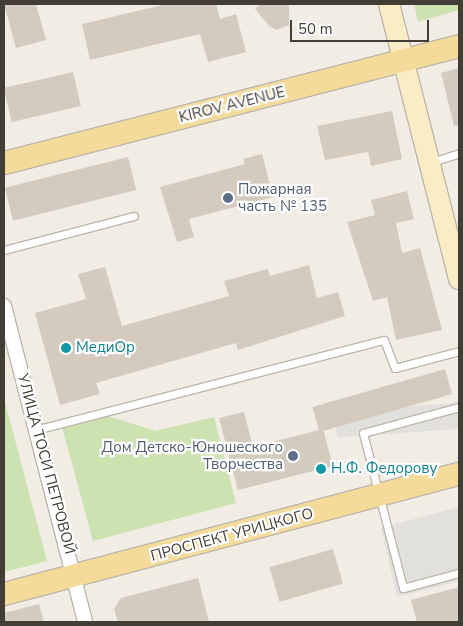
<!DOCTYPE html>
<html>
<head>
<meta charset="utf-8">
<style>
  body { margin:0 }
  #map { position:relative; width:463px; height:626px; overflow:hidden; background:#f1ede5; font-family:"Nunito Sans",sans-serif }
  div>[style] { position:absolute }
  .green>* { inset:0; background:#cce2b0 }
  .parking>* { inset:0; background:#e2e0dd; transform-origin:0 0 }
  .building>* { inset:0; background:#d4cbbe; transform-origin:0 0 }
  .roads { filter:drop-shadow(1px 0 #beb7ab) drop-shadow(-1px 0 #beb7ab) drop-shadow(0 1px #beb7ab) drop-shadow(0 -1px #beb7ab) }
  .lane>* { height:7px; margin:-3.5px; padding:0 3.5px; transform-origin:3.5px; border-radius:3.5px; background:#fff }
  .street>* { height:14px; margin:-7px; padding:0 7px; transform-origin:7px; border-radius:7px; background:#fff }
  .secondary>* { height:20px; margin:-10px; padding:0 10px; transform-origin:10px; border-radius:10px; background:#faedc6 }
  .primary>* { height:22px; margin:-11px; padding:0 11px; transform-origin:11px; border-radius:11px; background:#f5db99 }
  .dots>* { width:14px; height:14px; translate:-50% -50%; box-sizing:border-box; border:2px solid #fff; border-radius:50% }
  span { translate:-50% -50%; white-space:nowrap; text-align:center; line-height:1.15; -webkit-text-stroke:4.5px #fff; paint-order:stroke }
  .street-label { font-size:15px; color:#423d35 }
  .service-label { font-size:15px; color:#4e5e75 }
  .left { translate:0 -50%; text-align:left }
  .right { translate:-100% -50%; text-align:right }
  .culture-label { font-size:15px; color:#0d838f }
  .frame { position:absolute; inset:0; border:5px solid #423d35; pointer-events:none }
  .scale { position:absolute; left:290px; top:20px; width:139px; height:22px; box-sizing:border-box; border:2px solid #423d35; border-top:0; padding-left:6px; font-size:15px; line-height:18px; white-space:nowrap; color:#423d35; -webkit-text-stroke:4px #fff; paint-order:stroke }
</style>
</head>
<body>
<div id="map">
  <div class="green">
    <i style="clip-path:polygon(414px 4px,459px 4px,459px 10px,418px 22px)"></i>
    <i style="clip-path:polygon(4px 398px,47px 561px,4px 572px)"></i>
    <i style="clip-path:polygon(105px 415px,155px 431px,214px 417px,236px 503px,93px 541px,62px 427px)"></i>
  </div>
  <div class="parking">
    <i style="left:457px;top:403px;width:26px;height:122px;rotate:86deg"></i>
    <i style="clip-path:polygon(459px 507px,459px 581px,397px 597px,381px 528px)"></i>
  </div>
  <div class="building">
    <i style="clip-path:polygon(4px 4px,36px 4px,46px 40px,16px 48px)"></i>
    <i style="clip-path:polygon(167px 4px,216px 4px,220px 19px,236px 14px,246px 52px,208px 62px,200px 34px,90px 60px,82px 24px)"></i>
    <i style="clip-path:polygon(260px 4px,289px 4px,289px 25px,277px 30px,269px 26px,255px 9px)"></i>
    <i style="clip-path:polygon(459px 68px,459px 125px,454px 126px,441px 73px)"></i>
    <i style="left:73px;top:72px;width:35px;height:71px;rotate:77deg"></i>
    <i style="clip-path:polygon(392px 111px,402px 159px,371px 166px,368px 152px,325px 160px,317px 126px)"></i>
    <i style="clip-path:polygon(262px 154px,273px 197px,189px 219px,194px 237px,177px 242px,160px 187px,245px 164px,243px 159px)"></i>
    <i style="left:128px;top:157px;width:34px;height:127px;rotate:76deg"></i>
    <i style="clip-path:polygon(407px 191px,414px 219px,396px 223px,402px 253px,420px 248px,442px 330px,396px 340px,387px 297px,373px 301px,347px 222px,375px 215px,371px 200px)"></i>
    <i style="clip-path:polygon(309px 265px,317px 298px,338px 292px,345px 316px,238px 350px,236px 343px,96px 383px,100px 394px,60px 405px,35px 313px,86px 299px,78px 274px,105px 267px,122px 326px,229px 296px,224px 281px,268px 269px,270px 276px)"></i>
    <i style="left:445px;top:369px;width:26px;height:138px;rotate:74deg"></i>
    <i style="clip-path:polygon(244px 412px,253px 447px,323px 429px,333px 466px,238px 490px,219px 418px)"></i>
    <i style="left:333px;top:549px;width:36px;height:66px;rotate:74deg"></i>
    <i style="clip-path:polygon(198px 578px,209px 622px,118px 622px,114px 609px,121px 598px)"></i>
    <i style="clip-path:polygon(459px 587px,459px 622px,417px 622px,411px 600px)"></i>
    <i style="clip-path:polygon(39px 604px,44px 622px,4px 622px,4px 613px)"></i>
  </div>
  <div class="roads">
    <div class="lane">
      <i style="left:432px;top:162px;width:28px;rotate:-18deg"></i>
      <i style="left:4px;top:250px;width:134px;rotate:-14.7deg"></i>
      <i style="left:459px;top:407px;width:99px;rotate:164.8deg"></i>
      <i style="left:363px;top:433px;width:160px;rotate:75.5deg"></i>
      <i style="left:403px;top:588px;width:58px;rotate:-15deg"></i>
      <i style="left:39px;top:429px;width:356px;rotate:-14.5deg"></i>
      <i style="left:384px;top:340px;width:30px;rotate:69deg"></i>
      <i style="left:395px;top:368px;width:66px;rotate:-14.9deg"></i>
    </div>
    <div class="street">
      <i style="left:4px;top:306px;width:326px;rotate:75.6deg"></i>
    </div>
    <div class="secondary">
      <i style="left:389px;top:4px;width:284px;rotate:75.7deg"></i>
    </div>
    <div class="primary">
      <i style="left:4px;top:163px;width:470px;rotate:-14.4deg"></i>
      <i style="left:4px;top:594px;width:471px;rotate:-14.8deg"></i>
    </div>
  </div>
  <div class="dots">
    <i style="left:228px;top:198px;background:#5c6f8a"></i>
    <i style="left:66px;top:348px;background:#0f9aa8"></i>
    <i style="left:293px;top:456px;background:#5c6f8a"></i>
    <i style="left:321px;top:469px;background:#0f9aa8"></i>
  </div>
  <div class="street-label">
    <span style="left:232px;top:105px;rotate:-14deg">KIROV AVENUE</span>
    <span style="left:46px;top:464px;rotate:75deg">УЛИЦА ТОСИ ПЕТРОВОЙ</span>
    <span style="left:232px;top:535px;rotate:-15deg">ПРОСПЕКТ УРИЦКОГО</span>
  </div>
  <div class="service-label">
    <span class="left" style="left:238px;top:198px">Пожарная<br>часть № 135</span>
    <span class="right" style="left:283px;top:456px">Дом Детско-Юношеского<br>Творчества</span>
  </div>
  <div class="culture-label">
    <span class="left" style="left:76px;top:348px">МедиОр</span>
    <span class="left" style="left:331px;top:469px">Н.Ф. Федорову</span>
  </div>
  <div class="frame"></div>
  <div class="scale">50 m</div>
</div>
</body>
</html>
